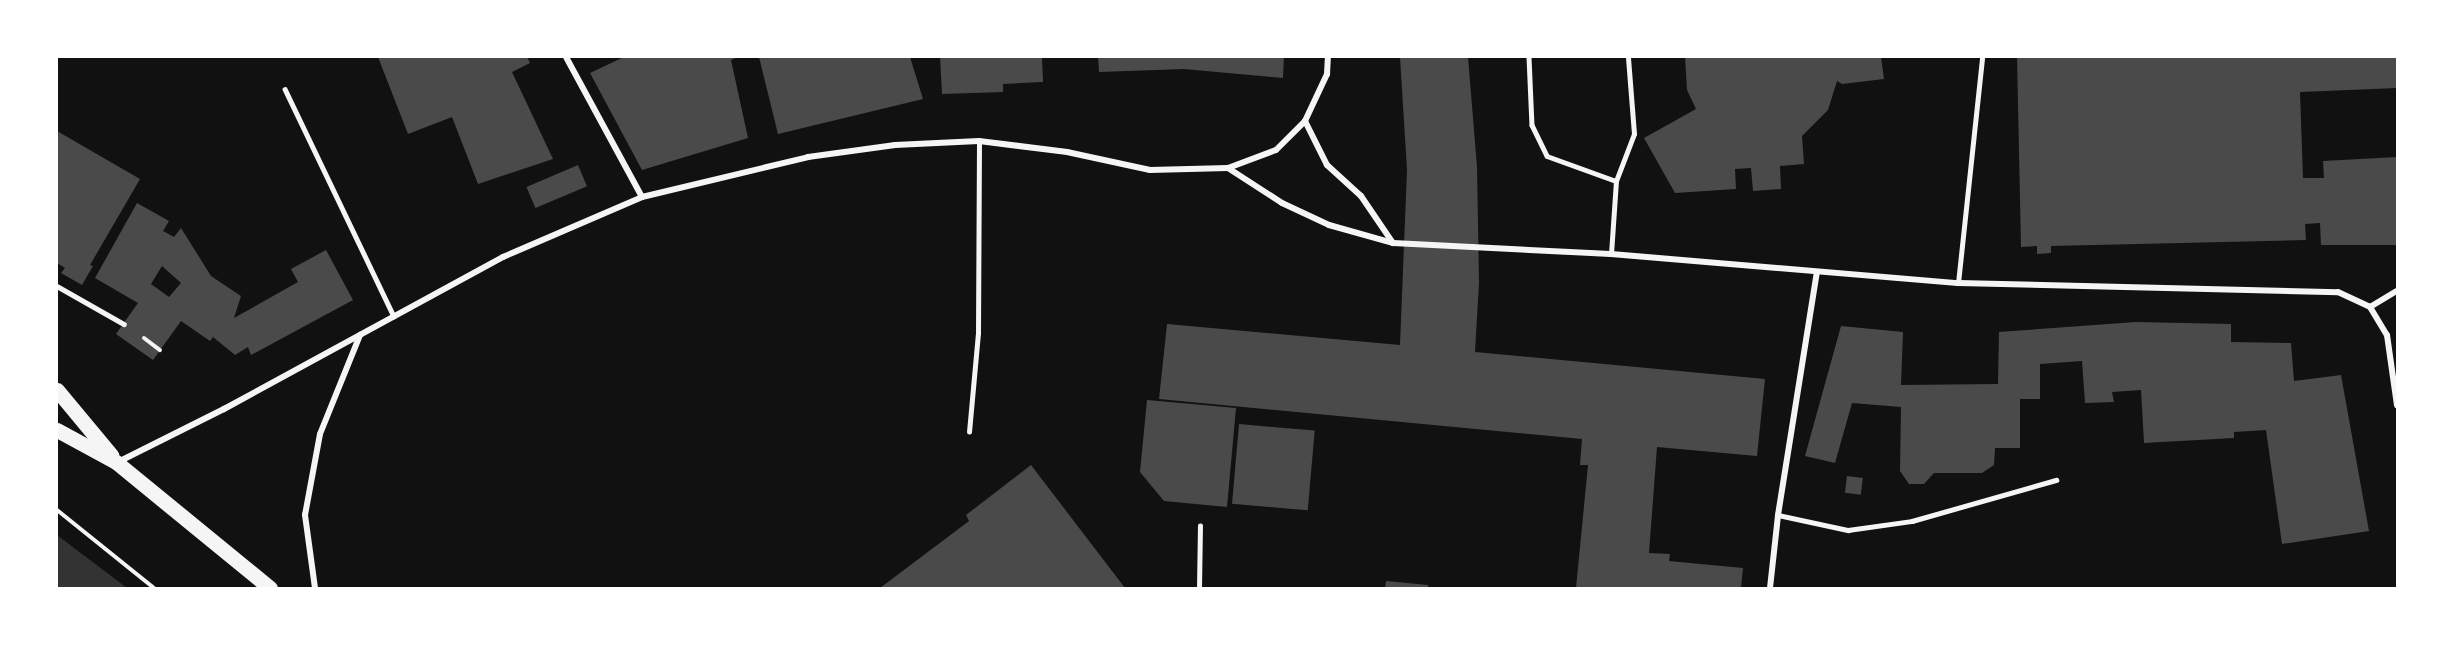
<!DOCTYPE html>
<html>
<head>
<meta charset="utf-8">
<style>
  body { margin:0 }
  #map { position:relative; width:2454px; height:645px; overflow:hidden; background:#111; font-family:"PT Sans Narrow",sans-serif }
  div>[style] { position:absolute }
  .water>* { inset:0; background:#333 }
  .building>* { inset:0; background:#4a4a4a; transform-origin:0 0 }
  .path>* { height:4px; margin:-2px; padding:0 2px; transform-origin:2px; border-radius:2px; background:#f5f5f5 }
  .service>* { height:4.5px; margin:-2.25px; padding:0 2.25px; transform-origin:2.25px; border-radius:2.25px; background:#f5f5f5 }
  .pedestrian>* { height:5px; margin:-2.5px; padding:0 2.5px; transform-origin:2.5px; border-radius:2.5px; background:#f5f5f5 }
  .minor>* { height:6px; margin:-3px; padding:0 3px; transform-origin:3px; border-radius:3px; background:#f5f5f5 }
  .primary>* { height:15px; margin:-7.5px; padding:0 7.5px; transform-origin:7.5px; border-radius:7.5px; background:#f5f5f5 }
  span { translate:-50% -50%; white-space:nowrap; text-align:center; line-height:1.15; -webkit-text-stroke:5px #fff; paint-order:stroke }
  .frame { position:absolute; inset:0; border:58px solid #fff; pointer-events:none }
</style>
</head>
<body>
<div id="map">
  <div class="water">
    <i style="clip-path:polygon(57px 535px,127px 588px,57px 588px)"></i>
  </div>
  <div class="building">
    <i style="clip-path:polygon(378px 57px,527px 57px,530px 63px,512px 72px,553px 159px,478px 184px,452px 117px,408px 134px)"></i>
    <i style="clip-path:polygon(624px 57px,738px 57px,731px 60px,748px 138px,642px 170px,590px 73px)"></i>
    <i style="clip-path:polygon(759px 57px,910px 57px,923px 99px,778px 134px)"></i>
    <i style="clip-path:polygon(940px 57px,1042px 57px,1043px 82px,1003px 84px,1003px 92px,942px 94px)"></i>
    <i style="clip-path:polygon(1098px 57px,1284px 57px,1283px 78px,1184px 69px,1099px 72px)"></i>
    <i style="clip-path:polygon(1400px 57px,1468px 57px,1477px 167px,1479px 283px,1475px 352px,1765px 379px,1757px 456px,1657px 447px,1649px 553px,1670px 554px,1669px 561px,1743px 568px,1741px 588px,1576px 588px,1588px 465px,1580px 465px,1582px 439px,1159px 399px,1167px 324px,1400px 345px,1407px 170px)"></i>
    <i style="clip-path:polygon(1685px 57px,1881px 57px,1884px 79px,1842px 84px,1837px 81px,1828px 110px,1802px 136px,1804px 164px,1780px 166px,1781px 189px,1753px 191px,1751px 168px,1735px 169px,1736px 189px,1675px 193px,1644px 138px,1696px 109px,1687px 90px)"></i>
    <i style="clip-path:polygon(2017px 57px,2397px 57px,2397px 88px,2300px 92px,2303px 178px,2324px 178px,2323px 161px,2397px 157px,2397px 245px,2321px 245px,2320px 223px,2305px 224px,2306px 240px,2051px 246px,2051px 253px,2037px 254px,2037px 246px,2021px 247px)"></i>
    <i style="clip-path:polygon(57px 131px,140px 179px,90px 265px,93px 266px,82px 285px,61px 273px,65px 268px,57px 263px)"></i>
    <i style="left:578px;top:165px;width:23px;height:56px;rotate:67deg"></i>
    <i style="clip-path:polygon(evenodd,137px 203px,169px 221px,163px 231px,174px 237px,181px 228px,211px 276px,241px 296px,234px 318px,298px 282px,291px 269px,326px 250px,353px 300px,251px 355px,248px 347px,235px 355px,213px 337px,210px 341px,181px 321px,153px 360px,116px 334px,138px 303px,95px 278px,137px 203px,162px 266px,181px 283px,169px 297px,151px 284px,162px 266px)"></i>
    <i style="clip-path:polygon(2136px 322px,2231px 324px,2231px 342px,2291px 343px,2294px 381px,2341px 375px,2369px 531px,2282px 544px,2266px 430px,2234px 432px,2234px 438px,2144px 443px,2141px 390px,2112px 392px,2114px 402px,2085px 403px,2082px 361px,2040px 364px,2040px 399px,2020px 399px,2020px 448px,1995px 448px,1994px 465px,1982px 473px,1934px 473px,1924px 484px,1909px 484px,1900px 471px,1901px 407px,1852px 403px,1835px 463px,1805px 456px,1841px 326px,1903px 332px,1901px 385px,1998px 384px,1999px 332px)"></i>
    <i style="clip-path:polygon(1147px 400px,1236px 408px,1227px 507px,1164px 501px,1140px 472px)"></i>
    <i style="left:1239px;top:424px;width:76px;height:80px;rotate:5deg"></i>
    <i style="clip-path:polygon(1031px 465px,1125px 588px,880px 588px,969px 521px,966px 515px)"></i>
    <i style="left:1847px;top:476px;width:16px;height:17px;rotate:7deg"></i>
    <i style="clip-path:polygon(1386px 581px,1428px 585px,1428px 588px,1385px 588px)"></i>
  </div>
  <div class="path">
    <i style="left:144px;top:338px;width:20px;rotate:37deg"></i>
    <i style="left:57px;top:510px;width:124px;rotate:38.8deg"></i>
  </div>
  <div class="service">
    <i style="left:1529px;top:57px;width:68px;rotate:87.5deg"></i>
    <i style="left:1532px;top:125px;width:34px;rotate:64deg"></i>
    <i style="left:1547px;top:156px;width:73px;rotate:19.9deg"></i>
    <i style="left:285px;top:89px;width:252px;rotate:64.4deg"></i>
    <i style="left:1611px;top:254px;width:73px;rotate:-86.1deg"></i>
    <i style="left:1616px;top:181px;width:50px;rotate:-69deg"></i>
    <i style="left:1634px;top:134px;width:77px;rotate:-94.5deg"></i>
    <i style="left:57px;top:286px;width:77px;rotate:29.6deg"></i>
    <i style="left:969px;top:432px;width:99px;rotate:-84.8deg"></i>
    <i style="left:978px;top:333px;width:192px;rotate:-89.7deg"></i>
    <i style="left:1778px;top:515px;width:72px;rotate:12.1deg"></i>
    <i style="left:1848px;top:530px;width:65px;rotate:-8deg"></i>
    <i style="left:1912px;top:521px;width:150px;rotate:-15.9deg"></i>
    <i style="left:1199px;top:588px;width:62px;rotate:-89.1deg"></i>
  </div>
  <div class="pedestrian">
    <i style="left:1958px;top:283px;width:227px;rotate:-83.9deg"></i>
  </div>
  <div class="minor">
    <i style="left:566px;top:57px;width:159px;rotate:61.5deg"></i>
    <i style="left:1305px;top:121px;width:49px;rotate:63.4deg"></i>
    <i style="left:1327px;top:165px;width:46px;rotate:42.4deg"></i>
    <i style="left:1361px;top:196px;width:57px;rotate:55.8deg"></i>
    <i style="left:1228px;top:168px;width:64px;rotate:32.9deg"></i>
    <i style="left:1282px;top:203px;width:52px;rotate:25.1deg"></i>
    <i style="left:1329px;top:225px;width:66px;rotate:15.7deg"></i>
    <i style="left:1393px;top:243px;width:218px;rotate:2.9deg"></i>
    <i style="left:1611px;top:254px;width:348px;rotate:4.8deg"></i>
    <i style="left:1958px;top:283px;width:380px;rotate:1.4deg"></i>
    <i style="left:2338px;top:292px;width:35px;rotate:25deg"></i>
    <i style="left:2370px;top:307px;width:31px;rotate:-31deg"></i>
    <i style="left:2370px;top:307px;width:33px;rotate:59deg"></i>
    <i style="left:2387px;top:335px;width:71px;rotate:81.9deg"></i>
    <i style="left:118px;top:462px;width:119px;rotate:-26.6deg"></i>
    <i style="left:224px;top:409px;width:318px;rotate:-28.6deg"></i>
    <i style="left:503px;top:257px;width:151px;rotate:-23.3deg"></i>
    <i style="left:642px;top:197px;width:171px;rotate:-13.5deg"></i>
    <i style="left:808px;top:157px;width:88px;rotate:-7.9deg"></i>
    <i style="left:895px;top:145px;width:84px;rotate:-2.7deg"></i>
    <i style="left:979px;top:141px;width:89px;rotate:7.1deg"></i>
    <i style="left:1067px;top:152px;width:85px;rotate:12.2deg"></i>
    <i style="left:1150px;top:170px;width:78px;rotate:-1.5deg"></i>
    <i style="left:1228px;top:168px;width:51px;rotate:-20.6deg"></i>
    <i style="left:1276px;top:150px;width:41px;rotate:-45deg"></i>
    <i style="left:1305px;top:121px;width:52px;rotate:-64.9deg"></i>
    <i style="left:1327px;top:74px;width:17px;rotate:-87deg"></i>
    <i style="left:315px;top:588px;width:74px;rotate:-97.8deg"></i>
    <i style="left:305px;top:515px;width:82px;rotate:-79.5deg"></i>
    <i style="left:320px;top:434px;width:107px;rotate:-68deg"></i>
    <i style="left:1770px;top:588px;width:73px;rotate:-83.7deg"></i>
    <i style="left:1778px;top:515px;width:246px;rotate:-80.9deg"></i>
  </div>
  <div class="primary">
    <i style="left:57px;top:390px;width:85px;rotate:50.3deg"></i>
    <i style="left:57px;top:430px;width:67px;rotate:28.5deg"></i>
    <i style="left:116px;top:462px;width:199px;rotate:39.3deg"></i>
  </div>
  <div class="frame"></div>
</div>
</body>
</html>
